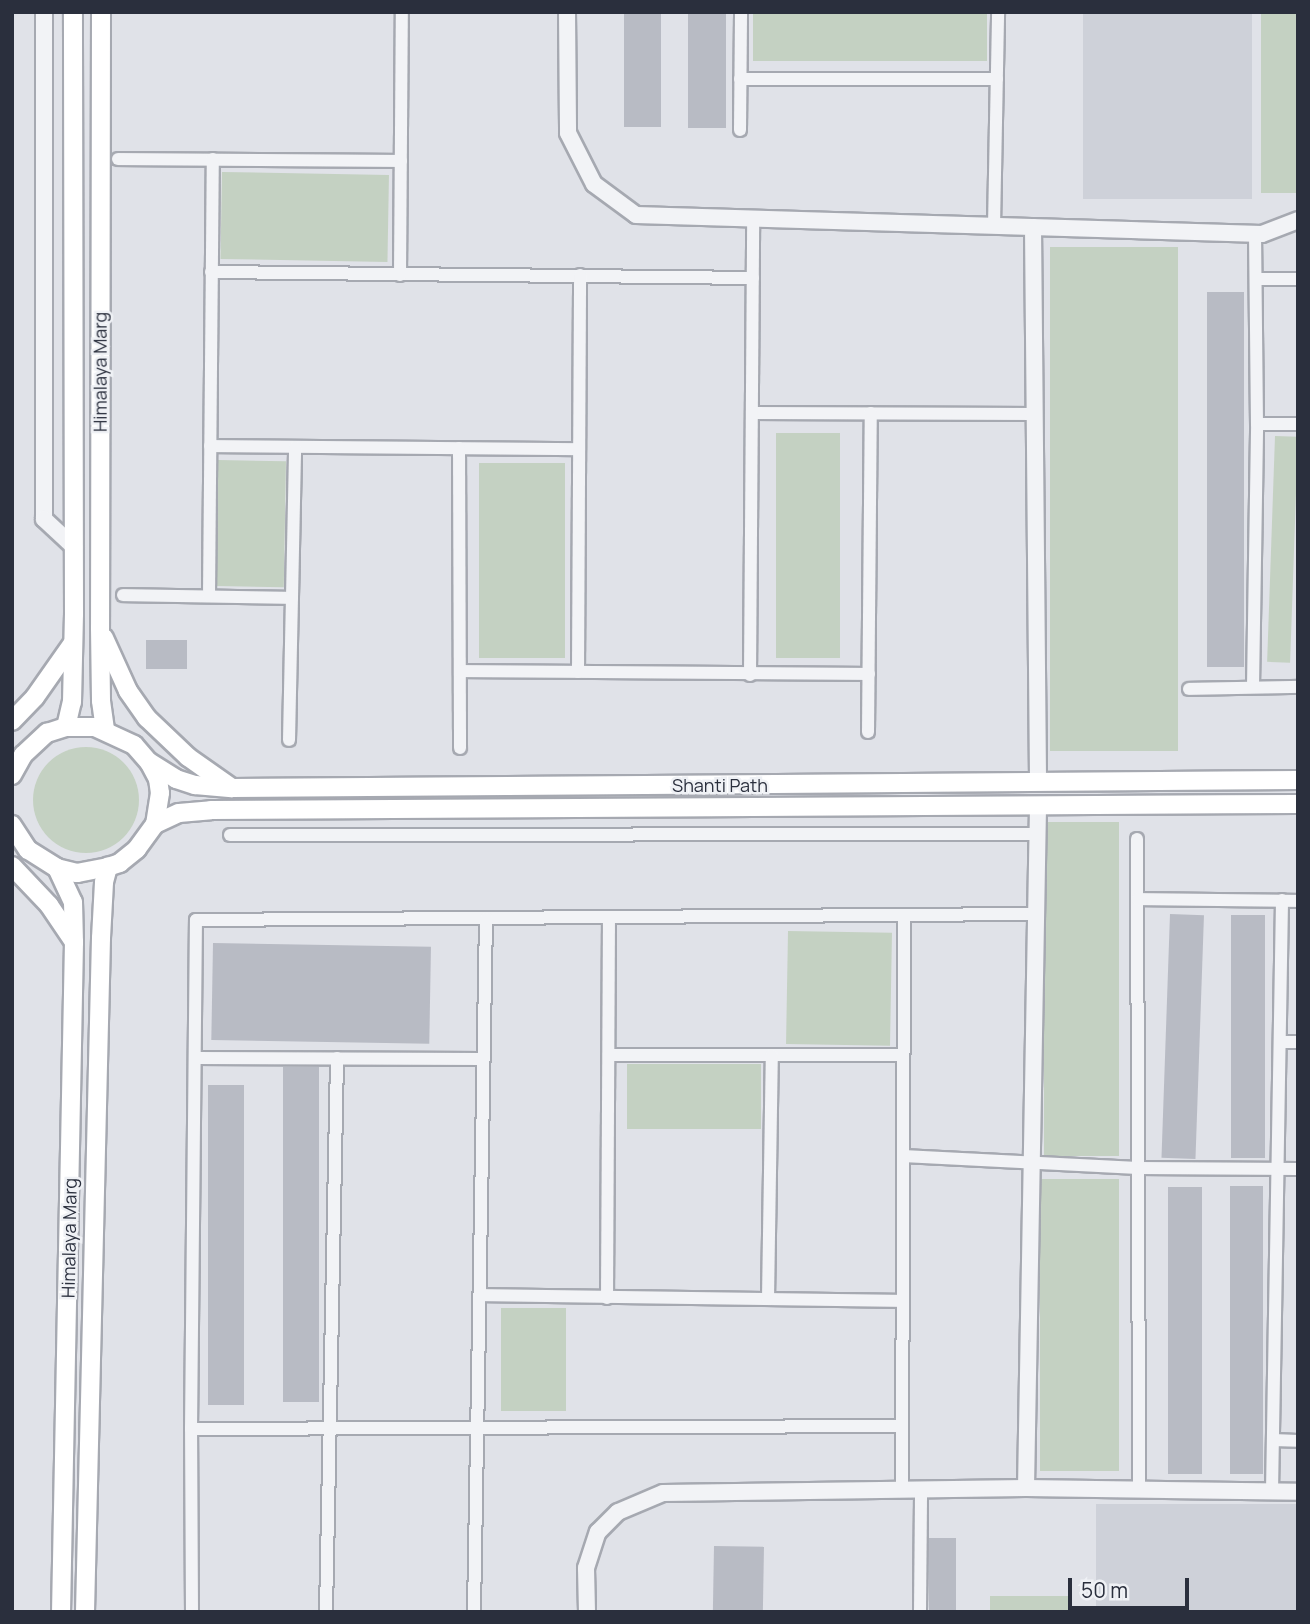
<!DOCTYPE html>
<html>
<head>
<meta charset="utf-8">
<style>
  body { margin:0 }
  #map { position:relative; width:1310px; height:1624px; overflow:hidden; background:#e0e2e8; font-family:Manrope,sans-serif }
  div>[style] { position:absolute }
  .built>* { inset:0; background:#ced1d9; transform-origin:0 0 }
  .green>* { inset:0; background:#c4d1c2; transform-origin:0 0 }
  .round { border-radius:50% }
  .building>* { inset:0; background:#b8bbc4; transform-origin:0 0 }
  .roads { filter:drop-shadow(2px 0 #a6a9b1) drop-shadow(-2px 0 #a6a9b1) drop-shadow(0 2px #a6a9b1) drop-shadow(0 -2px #a6a9b1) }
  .minor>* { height:12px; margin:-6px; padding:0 6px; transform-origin:6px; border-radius:6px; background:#f2f3f6 }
  .tertiary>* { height:16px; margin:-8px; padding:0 8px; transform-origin:8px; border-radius:8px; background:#f2f3f6 }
  .secondary>* { height:18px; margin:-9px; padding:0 9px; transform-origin:9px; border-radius:9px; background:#fff }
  span { translate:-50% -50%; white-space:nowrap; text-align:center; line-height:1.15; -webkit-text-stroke:5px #eff1f5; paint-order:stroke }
  .street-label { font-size:18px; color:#2a2f3d }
  .frame { position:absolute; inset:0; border:14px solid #2a2f3d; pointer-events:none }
  .scale { position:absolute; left:1068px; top:1578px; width:121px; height:32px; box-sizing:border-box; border:4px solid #2a2f3d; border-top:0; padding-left:9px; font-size:21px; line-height:24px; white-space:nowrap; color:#2a2f3d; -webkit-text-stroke:5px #eff1f5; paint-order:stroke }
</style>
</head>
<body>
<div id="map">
  <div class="built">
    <i style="left:1083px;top:12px;width:169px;height:187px"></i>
    <i style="left:1096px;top:1504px;width:202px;height:108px"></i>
  </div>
  <div class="green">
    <i style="left:753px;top:12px;width:234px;height:49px"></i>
    <i style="left:1261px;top:12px;width:37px;height:181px"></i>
    <i style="left:222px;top:172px;width:167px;height:87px;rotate:1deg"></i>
    <i style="left:1178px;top:247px;width:504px;height:128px;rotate:90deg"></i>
    <i style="left:776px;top:433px;width:64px;height:225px"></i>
    <i style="left:1275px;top:436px;width:23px;height:226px;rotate:2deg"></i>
    <i style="left:218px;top:460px;width:68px;height:126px;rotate:1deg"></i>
    <i style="left:479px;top:463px;width:86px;height:195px"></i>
    <i class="round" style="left:33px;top:747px;width:106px;height:106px"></i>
    <i style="left:1119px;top:822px;width:334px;height:75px;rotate:90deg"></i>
    <i style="left:788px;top:931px;width:104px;height:113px;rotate:1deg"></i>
    <i style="left:627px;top:1064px;width:134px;height:65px"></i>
    <i style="left:1040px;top:1179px;width:79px;height:292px"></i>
    <i style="left:501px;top:1308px;width:65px;height:103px"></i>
    <i style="left:990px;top:1596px;width:81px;height:16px"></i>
  </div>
  <div class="building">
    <i style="left:624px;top:12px;width:37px;height:115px"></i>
    <i style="left:688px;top:12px;width:38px;height:116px"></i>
    <i style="left:1244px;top:292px;width:375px;height:37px;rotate:90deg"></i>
    <i style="left:187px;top:640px;width:29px;height:41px;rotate:90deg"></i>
    <i style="left:1170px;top:914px;width:34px;height:244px;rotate:2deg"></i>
    <i style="left:1231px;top:915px;width:34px;height:243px"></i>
    <i style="left:213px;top:943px;width:218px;height:97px;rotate:1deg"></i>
    <i style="left:319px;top:1067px;width:335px;height:36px;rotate:90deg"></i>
    <i style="left:208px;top:1085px;width:36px;height:320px"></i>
    <i style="left:1230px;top:1186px;width:33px;height:288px"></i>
    <i style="left:1168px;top:1187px;width:34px;height:287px"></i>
    <i style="left:929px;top:1538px;width:27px;height:74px"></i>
    <i style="left:714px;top:1546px;width:50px;height:66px;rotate:1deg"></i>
  </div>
  <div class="roads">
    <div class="minor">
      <i style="left:740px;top:79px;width:257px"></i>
      <i style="left:740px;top:130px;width:118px;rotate:-89.5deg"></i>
      <i style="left:118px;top:159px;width:283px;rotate:0.4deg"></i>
      <i style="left:994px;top:226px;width:214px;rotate:-88.9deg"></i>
      <i style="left:211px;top:272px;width:542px;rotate:0.63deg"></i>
      <i style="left:400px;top:275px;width:263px;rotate:-89.6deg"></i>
      <i style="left:1256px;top:279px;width:42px"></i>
      <i style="left:752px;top:413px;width:283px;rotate:0.2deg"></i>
      <i style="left:1257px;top:424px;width:41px"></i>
      <i style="left:210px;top:446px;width:369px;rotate:0.5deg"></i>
      <i style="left:459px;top:448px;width:300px;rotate:89.8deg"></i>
      <i style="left:123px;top:595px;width:169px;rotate:1deg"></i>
      <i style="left:209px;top:596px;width:437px;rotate:-89.5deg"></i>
      <i style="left:460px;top:671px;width:409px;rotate:0.4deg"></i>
      <i style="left:578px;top:672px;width:397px;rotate:-89.7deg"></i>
      <i style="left:750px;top:675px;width:456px;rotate:-89.6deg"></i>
      <i style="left:1253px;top:687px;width:263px;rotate:-89.1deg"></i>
      <i style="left:1257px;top:424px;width:190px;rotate:-90.6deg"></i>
      <i style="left:1189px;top:689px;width:109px;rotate:-1.1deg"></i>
      <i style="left:868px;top:732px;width:319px;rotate:-89.5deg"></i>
      <i style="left:289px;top:740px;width:293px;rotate:-88.8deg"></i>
      <i style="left:230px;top:835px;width:807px;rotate:-0.07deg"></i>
      <i style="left:1137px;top:839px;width:651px;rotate:89.82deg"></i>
      <i style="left:1138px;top:899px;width:160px;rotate:0.7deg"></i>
      <i style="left:1280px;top:1042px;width:18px"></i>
      <i style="left:609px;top:1055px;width:294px"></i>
      <i style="left:195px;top:1058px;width:288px;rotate:0.2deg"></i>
      <i style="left:903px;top:1156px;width:235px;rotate:2.9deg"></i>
      <i style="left:1138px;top:1168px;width:160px;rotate:0.4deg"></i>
      <i style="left:480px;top:1295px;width:423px;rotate:0.8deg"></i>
      <i style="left:607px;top:1298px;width:380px;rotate:-89.7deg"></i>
      <i style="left:768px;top:1299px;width:244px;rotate:-89.1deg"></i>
      <i style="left:191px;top:1429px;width:711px;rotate:-0.24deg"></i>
      <i style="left:1273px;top:1440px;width:25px;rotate:2deg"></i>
      <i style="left:902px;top:1490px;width:575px;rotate:-89.8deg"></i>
      <i style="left:1272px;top:1492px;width:592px;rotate:-89.03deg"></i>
      <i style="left:192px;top:1612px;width:183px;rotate:-90.3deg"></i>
      <i style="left:191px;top:1429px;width:509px;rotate:-89.44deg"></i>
      <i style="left:196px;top:920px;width:840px;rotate:-0.41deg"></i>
      <i style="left:326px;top:1612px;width:554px;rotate:-88.86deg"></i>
      <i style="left:474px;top:1612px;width:694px;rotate:-89.01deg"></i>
      <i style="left:920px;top:1612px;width:122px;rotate:-89.5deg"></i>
    </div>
    <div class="tertiary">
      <i style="left:44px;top:12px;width:507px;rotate:90deg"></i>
      <i style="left:44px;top:519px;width:41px;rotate:43deg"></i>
      <i style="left:567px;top:12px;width:121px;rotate:89.5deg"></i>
      <i style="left:568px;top:133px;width:57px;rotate:63deg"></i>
      <i style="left:594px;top:184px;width:52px;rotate:36.4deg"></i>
      <i style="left:636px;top:215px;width:626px;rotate:1.74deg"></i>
      <i style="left:1262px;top:234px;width:39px;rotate:-21deg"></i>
      <i style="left:1033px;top:227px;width:555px;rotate:89.48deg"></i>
      <i style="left:1026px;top:1488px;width:682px;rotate:-88.99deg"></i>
      <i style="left:587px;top:1612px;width:44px;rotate:-91.3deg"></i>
      <i style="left:586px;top:1568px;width:38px;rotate:-72deg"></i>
      <i style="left:598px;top:1532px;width:28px;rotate:-45deg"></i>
      <i style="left:618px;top:1512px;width:49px;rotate:-22.9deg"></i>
      <i style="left:663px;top:1493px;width:363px;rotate:-0.8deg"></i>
      <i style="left:1026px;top:1488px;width:272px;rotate:0.8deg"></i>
    </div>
    <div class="secondary">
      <i style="left:101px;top:12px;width:616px;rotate:90.09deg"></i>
      <i style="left:100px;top:628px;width:73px;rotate:89.2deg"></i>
      <i style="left:101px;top:701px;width:30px;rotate:82deg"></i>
      <i style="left:104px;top:638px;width:58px;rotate:65.6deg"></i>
      <i style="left:128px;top:691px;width:33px;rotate:55deg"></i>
      <i style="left:147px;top:718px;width:57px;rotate:43.6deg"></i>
      <i style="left:188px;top:757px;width:54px;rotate:35.2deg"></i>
      <i style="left:12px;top:721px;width:33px;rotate:-46deg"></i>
      <i style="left:35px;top:697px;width:66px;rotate:-54.9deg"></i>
      <i style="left:66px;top:727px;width:26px;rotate:-77deg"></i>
      <i style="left:72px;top:702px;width:88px;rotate:-88.7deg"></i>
      <i style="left:74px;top:614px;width:602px;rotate:-90.1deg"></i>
      <i style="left:149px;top:762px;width:32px;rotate:32deg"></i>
      <i style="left:176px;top:779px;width:20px;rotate:18deg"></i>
      <i style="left:195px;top:785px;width:37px;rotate:5deg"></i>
      <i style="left:232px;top:788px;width:1066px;rotate:-0.43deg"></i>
      <i style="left:12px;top:775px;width:23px;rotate:-61deg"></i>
      <i style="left:23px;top:755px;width:33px;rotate:-43deg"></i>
      <i style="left:47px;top:733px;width:20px;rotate:-18deg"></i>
      <i style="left:66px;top:727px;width:29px"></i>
      <i style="left:95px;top:727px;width:43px;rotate:24.8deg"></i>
      <i style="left:134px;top:745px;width:23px;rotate:49deg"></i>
      <i style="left:149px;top:762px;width:19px;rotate:62deg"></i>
      <i style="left:158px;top:779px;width:14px;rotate:82deg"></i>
      <i style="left:160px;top:793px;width:31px;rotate:99deg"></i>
      <i style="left:155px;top:824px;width:31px;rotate:126deg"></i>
      <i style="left:137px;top:849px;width:22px;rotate:141deg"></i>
      <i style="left:120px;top:863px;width:13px;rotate:162deg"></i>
      <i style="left:108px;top:867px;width:32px;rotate:169deg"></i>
      <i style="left:77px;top:873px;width:21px;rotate:-166deg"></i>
      <i style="left:57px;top:868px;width:34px;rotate:-148deg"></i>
      <i style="left:28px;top:850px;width:30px;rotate:-123deg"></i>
      <i style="left:155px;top:824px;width:26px;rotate:-25deg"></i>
      <i style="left:179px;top:813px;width:32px;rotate:-5deg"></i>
      <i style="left:211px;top:810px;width:1087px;rotate:-0.32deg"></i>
      <i style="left:12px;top:866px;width:54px;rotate:46.5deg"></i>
      <i style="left:49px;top:905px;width:45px;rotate:56deg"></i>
      <i style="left:57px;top:868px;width:38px;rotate:65deg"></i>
      <i style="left:73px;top:902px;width:40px;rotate:88.6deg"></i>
      <i style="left:74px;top:942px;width:670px;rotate:91.11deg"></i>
      <i style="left:85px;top:1612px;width:674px;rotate:-88.64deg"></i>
      <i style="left:101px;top:938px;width:56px;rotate:-86.9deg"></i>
      <i style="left:104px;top:882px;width:16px;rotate:-75deg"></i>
    </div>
  </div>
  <div class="street-label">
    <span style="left:100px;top:372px;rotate:-90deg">Himalaya Marg</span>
    <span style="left:720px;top:785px">Shanti Path</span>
    <span style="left:69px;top:1238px;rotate:-89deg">Himalaya Marg</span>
  </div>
  <div class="frame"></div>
  <div class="scale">50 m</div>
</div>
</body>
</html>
